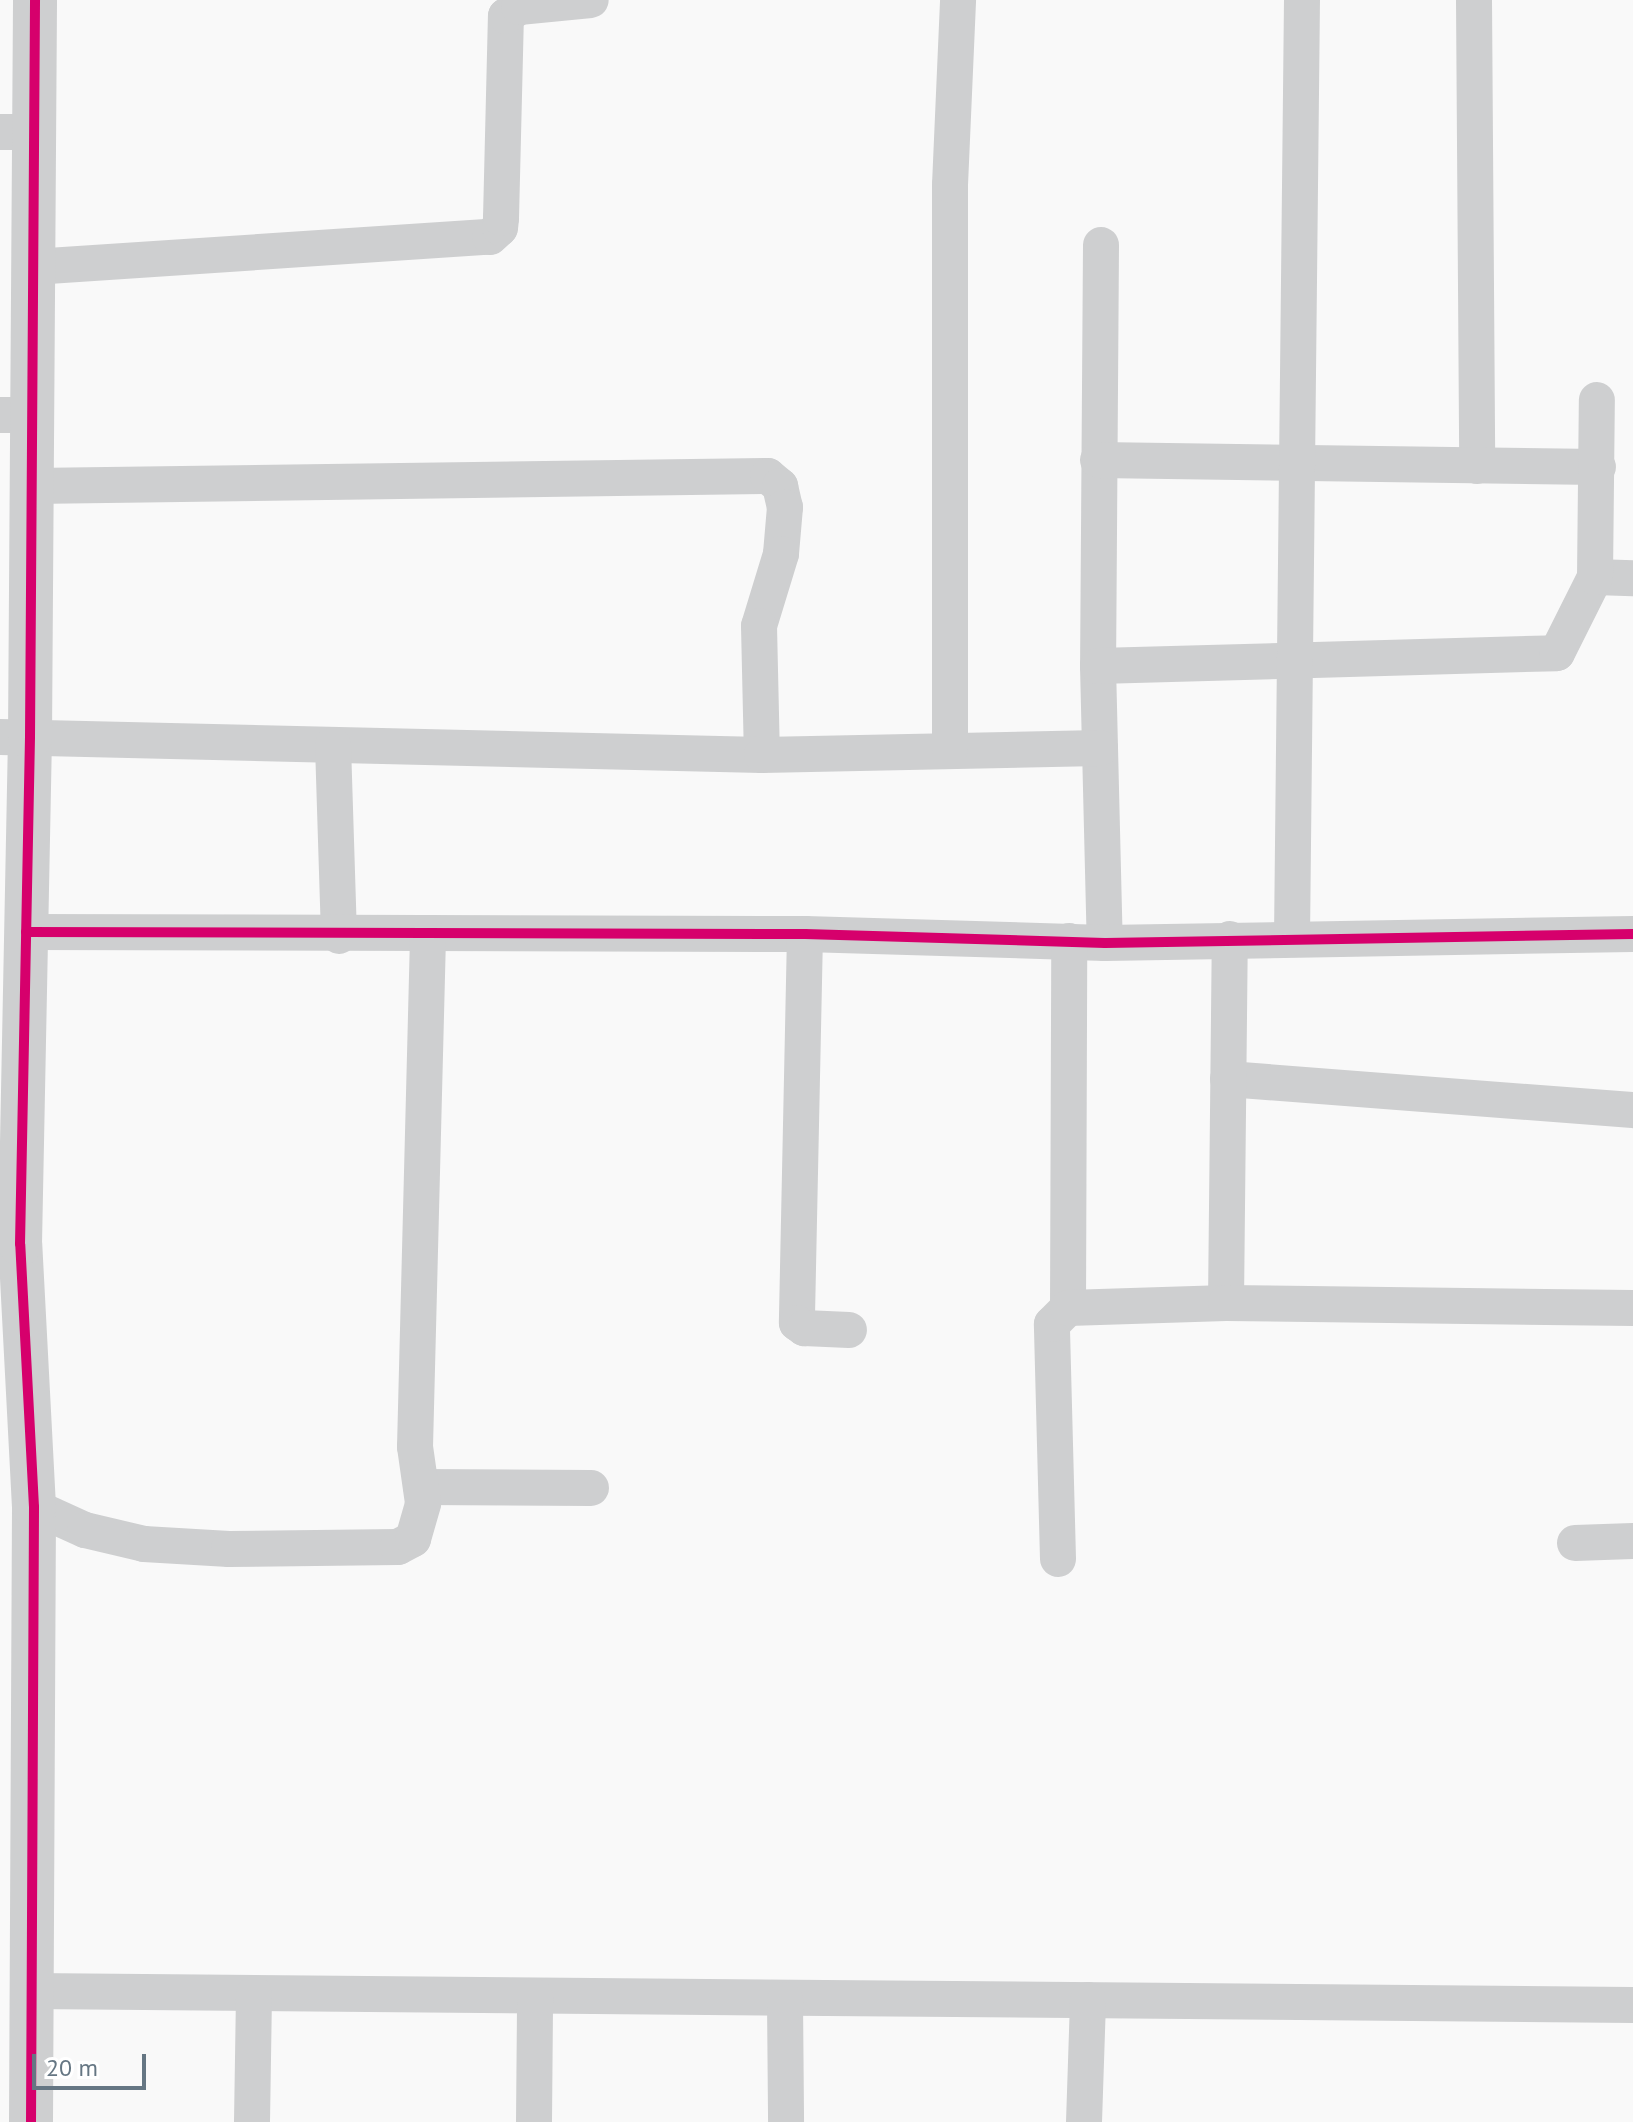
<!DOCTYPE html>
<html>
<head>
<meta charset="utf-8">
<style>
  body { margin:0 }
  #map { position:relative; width:1633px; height:2122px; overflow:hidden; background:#f9f9f9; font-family:"PT Sans",sans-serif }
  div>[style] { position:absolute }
  .minor>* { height:36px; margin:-18px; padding:0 18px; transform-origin:18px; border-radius:18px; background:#cecfd0 }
  .tertiary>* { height:44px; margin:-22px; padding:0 22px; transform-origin:22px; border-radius:22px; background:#cecfd0 }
  .cycleway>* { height:10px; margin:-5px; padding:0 5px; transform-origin:5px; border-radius:5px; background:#d6006c }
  span { translate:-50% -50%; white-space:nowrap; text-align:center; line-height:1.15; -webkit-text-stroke:8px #fff; paint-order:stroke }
  .scale { position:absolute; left:32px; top:2054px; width:114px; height:36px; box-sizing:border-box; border:4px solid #657683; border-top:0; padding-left:10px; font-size:24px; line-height:28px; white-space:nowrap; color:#657683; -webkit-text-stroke:6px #fff; paint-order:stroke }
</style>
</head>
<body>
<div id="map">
  <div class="minor">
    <i style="left:1474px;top:0;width:466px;rotate:89.6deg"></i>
    <i style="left:0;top:132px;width:34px"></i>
    <i style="left:1101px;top:245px;width:421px;rotate:90.4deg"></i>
    <i style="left:1098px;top:666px;width:277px;rotate:88.6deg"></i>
    <i style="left:33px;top:267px;width:458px;rotate:-3.8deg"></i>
    <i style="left:490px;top:237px;width:13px;rotate:-42deg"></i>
    <i style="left:500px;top:228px;width:10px;rotate:-84deg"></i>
    <i style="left:501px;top:218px;width:202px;rotate:-88.6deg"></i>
    <i style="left:506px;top:16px;width:16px;rotate:-35deg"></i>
    <i style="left:519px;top:7px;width:72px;rotate:-5.6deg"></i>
    <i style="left:0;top:415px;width:32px"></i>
    <i style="left:1098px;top:460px;width:500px;rotate:0.8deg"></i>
    <i style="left:32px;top:486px;width:736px;rotate:-0.78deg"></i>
    <i style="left:768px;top:476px;width:16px;rotate:40deg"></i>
    <i style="left:780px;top:486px;width:22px;rotate:77deg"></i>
    <i style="left:785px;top:507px;width:47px;rotate:94.9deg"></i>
    <i style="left:781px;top:554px;width:75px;rotate:107deg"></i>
    <i style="left:759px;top:626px;width:129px;rotate:88.7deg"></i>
    <i style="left:1595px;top:577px;width:38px;rotate:2deg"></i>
    <i style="left:1098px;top:666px;width:459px;rotate:-1.6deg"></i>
    <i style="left:1557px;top:653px;width:85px;rotate:-63.4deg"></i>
    <i style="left:1595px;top:577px;width:177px;rotate:-89.4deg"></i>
    <i style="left:0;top:737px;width:762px;rotate:1.35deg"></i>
    <i style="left:762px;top:755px;width:338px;rotate:-1.2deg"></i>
    <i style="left:333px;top:745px;width:191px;rotate:88.2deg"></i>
    <i style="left:950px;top:749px;width:564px;rotate:-90deg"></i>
    <i style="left:950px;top:185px;width:185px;rotate:-87.5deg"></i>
    <i style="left:26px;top:932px;width:779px;rotate:0.15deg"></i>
    <i style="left:805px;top:934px;width:300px;rotate:1.7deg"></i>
    <i style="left:1105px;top:943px;width:528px;rotate:-0.98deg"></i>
    <i style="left:805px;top:934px;width:389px;rotate:91.2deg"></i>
    <i style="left:797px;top:1323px;width:9px;rotate:36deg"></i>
    <i style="left:804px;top:1328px;width:45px;rotate:2.5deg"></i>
    <i style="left:1292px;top:938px;width:938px;rotate:-89.39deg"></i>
    <i style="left:1228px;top:1079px;width:406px;rotate:4.4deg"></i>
    <i style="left:1226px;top:1303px;width:364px;rotate:-89.4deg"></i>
    <i style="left:1068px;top:1308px;width:367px;rotate:-89.8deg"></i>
    <i style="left:421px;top:1487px;width:170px;rotate:0.3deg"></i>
    <i style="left:34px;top:1507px;width:56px;rotate:24.3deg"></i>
    <i style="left:85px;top:1530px;width:61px;rotate:13.3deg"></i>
    <i style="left:144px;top:1544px;width:85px;rotate:3.4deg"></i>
    <i style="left:229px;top:1549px;width:169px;rotate:-0.7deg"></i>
    <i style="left:398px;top:1547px;width:17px;rotate:-28deg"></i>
    <i style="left:413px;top:1539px;width:37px;rotate:-74deg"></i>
    <i style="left:423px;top:1503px;width:57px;rotate:-98.1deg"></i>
    <i style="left:415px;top:1447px;width:511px;rotate:-88.54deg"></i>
    <i style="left:1575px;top:1543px;width:58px;rotate:-2deg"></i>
    <i style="left:1058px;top:1559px;width:235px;rotate:-91.5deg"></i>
    <i style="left:1052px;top:1324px;width:23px;rotate:-45deg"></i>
    <i style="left:1068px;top:1308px;width:158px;rotate:-1.8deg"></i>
    <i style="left:1226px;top:1303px;width:407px;rotate:0.7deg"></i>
    <i style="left:31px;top:1991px;width:1602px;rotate:0.5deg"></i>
    <i style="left:785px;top:2000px;width:122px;rotate:89.5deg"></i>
    <i style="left:252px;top:2122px;width:128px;rotate:-89.1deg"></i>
    <i style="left:534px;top:2122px;width:125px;rotate:-89.5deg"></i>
    <i style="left:1084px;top:2122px;width:122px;rotate:-88.1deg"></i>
  </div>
  <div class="tertiary">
    <i style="left:31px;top:2122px;width:615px;rotate:-89.72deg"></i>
    <i style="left:34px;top:1507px;width:263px;rotate:-93deg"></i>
    <i style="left:20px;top:1244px;width:507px;rotate:-88.87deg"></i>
    <i style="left:30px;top:737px;width:737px;rotate:-89.61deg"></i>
  </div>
  <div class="cycleway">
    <i style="left:26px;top:932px;width:779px;rotate:0.15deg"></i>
    <i style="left:805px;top:934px;width:300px;rotate:1.7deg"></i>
    <i style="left:1105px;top:943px;width:528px;rotate:-0.98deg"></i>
    <i style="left:31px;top:2122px;width:615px;rotate:-89.72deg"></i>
    <i style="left:34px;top:1507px;width:263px;rotate:-93deg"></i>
    <i style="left:20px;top:1244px;width:507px;rotate:-88.87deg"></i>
    <i style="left:30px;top:737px;width:737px;rotate:-89.61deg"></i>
  </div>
  <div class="scale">20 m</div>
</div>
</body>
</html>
